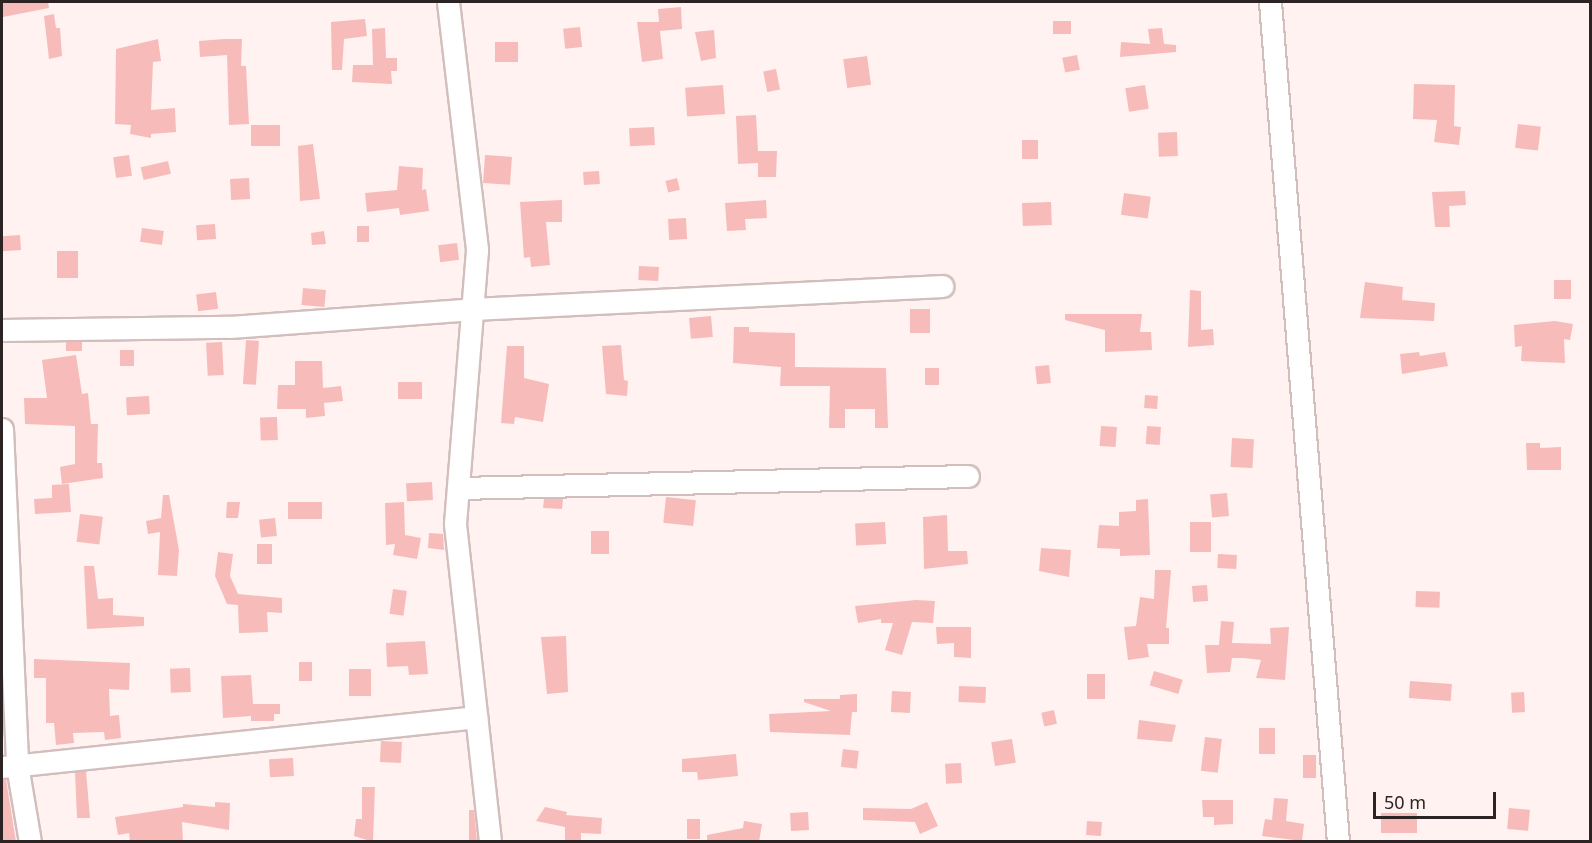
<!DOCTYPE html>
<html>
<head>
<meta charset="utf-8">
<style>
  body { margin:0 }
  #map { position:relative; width:1592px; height:843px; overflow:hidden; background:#fff2f1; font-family:"Noto Sans",sans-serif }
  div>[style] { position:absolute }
  .building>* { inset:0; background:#f7bcb9; transform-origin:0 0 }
  .roads { filter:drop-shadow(2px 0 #d2bebc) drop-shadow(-2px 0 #d2bebc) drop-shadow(0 2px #d2bebc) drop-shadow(0 -2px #d2bebc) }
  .minor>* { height:21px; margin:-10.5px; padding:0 10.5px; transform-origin:10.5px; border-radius:10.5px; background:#fff }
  span { translate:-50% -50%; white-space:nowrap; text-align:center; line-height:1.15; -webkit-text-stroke:4.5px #fff2f1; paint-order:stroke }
  .frame { position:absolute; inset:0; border:3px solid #2c2424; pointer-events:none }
  .scale { position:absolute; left:1373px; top:792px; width:123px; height:27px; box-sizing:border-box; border:3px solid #2c2424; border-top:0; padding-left:8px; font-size:18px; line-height:21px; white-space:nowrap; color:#2c2424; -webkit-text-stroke:4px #fff2f1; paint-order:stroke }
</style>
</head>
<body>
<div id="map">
  <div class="building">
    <i style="clip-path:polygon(2px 2px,48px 2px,49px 8px,3px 17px)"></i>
    <i style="clip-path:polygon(681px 7px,682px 29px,660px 31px,663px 59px,642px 62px,637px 22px,659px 22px,658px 9px)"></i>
    <i style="clip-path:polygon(54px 14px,56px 28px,60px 28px,62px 56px,49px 59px,44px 16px)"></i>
    <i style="clip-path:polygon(365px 19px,367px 36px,344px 39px,342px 70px,332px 70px,331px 22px)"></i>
    <i style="left:1071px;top:21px;width:13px;height:18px;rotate:90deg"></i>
    <i style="left:580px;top:27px;width:20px;height:17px;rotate:84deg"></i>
    <i style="clip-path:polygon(385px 28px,386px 58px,397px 58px,397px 71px,391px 71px,392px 84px,352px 82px,353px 65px,373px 65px,372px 29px)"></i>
    <i style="clip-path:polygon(1162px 28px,1164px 44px,1176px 45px,1176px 52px,1120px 57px,1121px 42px,1150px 44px,1148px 29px)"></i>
    <i style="clip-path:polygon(714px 30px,716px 58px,701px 61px,695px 32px)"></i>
    <i style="clip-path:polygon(158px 39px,161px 61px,153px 62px,151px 110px,175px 108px,176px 132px,151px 134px,151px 138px,130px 134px,131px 125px,115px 124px,116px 49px)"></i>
    <i style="clip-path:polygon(224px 39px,242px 39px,241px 66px,246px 66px,249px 124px,229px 125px,227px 55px,200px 57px,199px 41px)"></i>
    <i style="left:495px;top:42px;width:23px;height:20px"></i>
    <i style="left:1077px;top:55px;width:15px;height:15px;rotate:79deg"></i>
    <i style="left:867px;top:56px;width:29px;height:24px;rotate:82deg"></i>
    <i style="left:776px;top:69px;width:21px;height:13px;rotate:79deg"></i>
    <i style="clip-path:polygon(1414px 84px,1455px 85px,1454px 126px,1461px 127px,1459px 145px,1434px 142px,1437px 120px,1413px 119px)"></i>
    <i style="left:723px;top:85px;width:29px;height:38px;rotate:86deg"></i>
    <i style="left:1145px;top:85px;width:24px;height:20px;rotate:81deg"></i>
    <i style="clip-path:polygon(756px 115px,758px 151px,777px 151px,776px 177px,758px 177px,758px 163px,738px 164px,736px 116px)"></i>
    <i style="left:1518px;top:124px;width:23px;height:24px;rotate:7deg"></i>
    <i style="left:280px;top:125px;width:21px;height:29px;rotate:90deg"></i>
    <i style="left:654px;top:127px;width:18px;height:25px;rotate:87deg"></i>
    <i style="left:1177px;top:132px;width:24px;height:19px;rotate:88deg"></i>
    <i style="left:1022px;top:140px;width:16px;height:19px"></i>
    <i style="clip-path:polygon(313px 144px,320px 199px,300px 201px,298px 146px)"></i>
    <i style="left:129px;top:155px;width:21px;height:16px;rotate:82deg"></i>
    <i style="left:485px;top:155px;width:27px;height:28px;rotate:4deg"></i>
    <i style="left:168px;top:161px;width:13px;height:28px;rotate:77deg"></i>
    <i style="clip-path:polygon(399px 166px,423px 168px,422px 190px,426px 189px,429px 211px,400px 215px,399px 208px,367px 212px,365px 193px,397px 190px)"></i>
    <i style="left:599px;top:171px;width:13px;height:16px;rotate:86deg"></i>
    <i style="left:249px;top:178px;width:21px;height:19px;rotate:87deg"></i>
    <i style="left:677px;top:178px;width:12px;height:12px;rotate:76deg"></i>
    <i style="clip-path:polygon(1465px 191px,1466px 205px,1449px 206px,1450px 227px,1435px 227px,1432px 192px)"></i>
    <i style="left:1124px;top:193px;width:27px;height:22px;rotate:8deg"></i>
    <i style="clip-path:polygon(562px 200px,562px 222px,546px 222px,550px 265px,531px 267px,530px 257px,524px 258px,520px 202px)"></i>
    <i style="clip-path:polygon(766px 200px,767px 218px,745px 219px,746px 230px,727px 231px,725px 203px)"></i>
    <i style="left:1051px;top:202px;width:23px;height:29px;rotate:88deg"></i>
    <i style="left:686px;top:218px;width:21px;height:18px;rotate:87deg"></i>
    <i style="left:215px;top:224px;width:15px;height:19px;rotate:86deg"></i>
    <i style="left:357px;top:226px;width:12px;height:16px"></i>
    <i style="left:142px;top:228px;width:22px;height:14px;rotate:8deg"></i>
    <i style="clip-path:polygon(324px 231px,326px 244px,312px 245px,311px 233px)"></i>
    <i style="left:20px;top:235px;width:15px;height:18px;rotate:86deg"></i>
    <i style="left:457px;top:243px;width:17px;height:19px;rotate:83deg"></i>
    <i style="left:57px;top:251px;width:21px;height:27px"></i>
    <i style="left:639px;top:266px;width:20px;height:14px;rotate:3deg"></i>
    <i style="left:1554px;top:280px;width:17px;height:19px"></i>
    <i style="clip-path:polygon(1365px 282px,1403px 287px,1402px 300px,1435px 303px,1434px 321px,1360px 318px)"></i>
    <i style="left:303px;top:288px;width:23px;height:17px;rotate:5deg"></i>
    <i style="clip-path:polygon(1190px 290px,1201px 291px,1201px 330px,1213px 329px,1214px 345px,1188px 347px)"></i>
    <i style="left:216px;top:292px;width:17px;height:20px;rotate:83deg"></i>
    <i style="left:910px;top:309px;width:20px;height:24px"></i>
    <i style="clip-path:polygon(1065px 314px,1142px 314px,1140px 332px,1151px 332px,1152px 350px,1105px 352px,1105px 330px,1065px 320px)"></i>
    <i style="left:711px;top:316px;width:21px;height:22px;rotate:85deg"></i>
    <i style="clip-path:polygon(1555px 321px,1573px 324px,1570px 340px,1564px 339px,1565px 363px,1521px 361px,1522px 346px,1515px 347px,1514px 325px)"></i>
    <i style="clip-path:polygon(734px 327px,749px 327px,749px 332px,795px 333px,795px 367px,886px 368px,888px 428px,875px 428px,875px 409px,845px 409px,845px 428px,829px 428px,830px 386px,780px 386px,781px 367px,733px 363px)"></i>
    <i style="left:246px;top:340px;width:13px;height:44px;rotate:4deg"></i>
    <i style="left:66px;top:342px;width:16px;height:9px"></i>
    <i style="left:222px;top:342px;width:33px;height:16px;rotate:87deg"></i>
    <i style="clip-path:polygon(621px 345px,624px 380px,628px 381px,627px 396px,606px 394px,602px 346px)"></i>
    <i style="clip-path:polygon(507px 346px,524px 346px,524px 378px,549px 384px,543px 422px,515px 417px,514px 424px,501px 423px)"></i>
    <i style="left:120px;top:350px;width:14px;height:16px"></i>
    <i style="clip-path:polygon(1419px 352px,1420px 356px,1445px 352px,1448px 366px,1402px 374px,1400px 354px)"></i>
    <i style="clip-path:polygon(76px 355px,82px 394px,88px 393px,91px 424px,98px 424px,97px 463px,102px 463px,103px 478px,62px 484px,60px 467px,75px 464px,75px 426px,25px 424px,24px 398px,47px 398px,42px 360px)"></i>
    <i style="clip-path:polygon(295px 361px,322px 361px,323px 388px,341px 386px,343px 401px,324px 403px,325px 416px,306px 418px,306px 409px,277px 409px,278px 385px,295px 385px)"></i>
    <i style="left:1049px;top:365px;width:18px;height:14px;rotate:84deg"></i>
    <i style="left:925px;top:368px;width:14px;height:17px"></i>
    <i style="left:422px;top:382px;width:17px;height:24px;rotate:90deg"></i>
    <i style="left:1145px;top:395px;width:13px;height:13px;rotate:4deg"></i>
    <i style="left:149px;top:396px;width:18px;height:23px;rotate:87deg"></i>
    <i style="left:277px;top:417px;width:23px;height:17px;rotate:88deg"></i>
    <i style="left:1101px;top:426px;width:16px;height:20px;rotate:4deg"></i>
    <i style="left:1147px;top:426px;width:14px;height:18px;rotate:4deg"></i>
    <i style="left:1232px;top:438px;width:22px;height:29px;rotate:3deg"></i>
    <i style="clip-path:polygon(1526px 443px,1540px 443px,1540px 448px,1561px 447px,1561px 470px,1527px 470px)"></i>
    <i style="left:432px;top:482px;width:18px;height:26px;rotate:87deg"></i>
    <i style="clip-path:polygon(69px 484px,71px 512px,35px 514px,34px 499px,52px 498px,52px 485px)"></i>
    <i style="left:1227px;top:493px;width:23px;height:17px;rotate:85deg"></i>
    <i style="clip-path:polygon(163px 495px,169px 495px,179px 550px,177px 576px,158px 575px,160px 532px,148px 534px,146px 521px,161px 518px)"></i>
    <i style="left:666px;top:497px;width:30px;height:26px;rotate:6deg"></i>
    <i style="clip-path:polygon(563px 498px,562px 509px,543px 508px,544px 499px)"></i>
    <i style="clip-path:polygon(1148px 499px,1150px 555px,1120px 556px,1120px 549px,1097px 548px,1099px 525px,1119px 526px,1119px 512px,1136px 511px,1136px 500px)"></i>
    <i style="clip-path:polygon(227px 502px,240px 502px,238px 518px,226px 518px)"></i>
    <i style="left:322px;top:502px;width:17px;height:34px;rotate:90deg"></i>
    <i style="clip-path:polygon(404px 502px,405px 535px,421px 538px,417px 559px,393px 555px,395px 544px,386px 545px,385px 503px)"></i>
    <i style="left:80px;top:514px;width:23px;height:28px;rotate:7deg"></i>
    <i style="clip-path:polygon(947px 515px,948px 551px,967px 551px,968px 564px,924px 569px,923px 517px)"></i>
    <i style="left:275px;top:518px;width:18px;height:16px;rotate:84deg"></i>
    <i style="left:885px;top:522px;width:22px;height:30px;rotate:87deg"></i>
    <i style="left:1190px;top:522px;width:21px;height:30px"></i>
    <i style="left:591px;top:531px;width:18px;height:23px"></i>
    <i style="clip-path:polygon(429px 533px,443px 534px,444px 550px,428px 548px)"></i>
    <i style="left:257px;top:544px;width:15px;height:20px"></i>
    <i style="clip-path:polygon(1041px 548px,1071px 550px,1069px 577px,1039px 571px)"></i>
    <i style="clip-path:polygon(218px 552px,233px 554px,230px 576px,238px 594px,282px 598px,282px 613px,267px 612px,268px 632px,239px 633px,238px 605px,227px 604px,215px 576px)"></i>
    <i style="left:1218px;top:554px;width:19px;height:14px;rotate:3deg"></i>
    <i style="clip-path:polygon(84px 566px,94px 566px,98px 599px,113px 598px,113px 615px,144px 617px,144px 626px,87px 629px)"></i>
    <i style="clip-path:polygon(1155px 570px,1171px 570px,1166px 628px,1169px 628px,1169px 644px,1147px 644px,1149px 657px,1128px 660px,1124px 627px,1136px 626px,1140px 597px,1154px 599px)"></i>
    <i style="left:1207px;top:585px;width:16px;height:15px;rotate:86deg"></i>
    <i style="left:393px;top:589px;width:14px;height:25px;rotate:8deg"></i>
    <i style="left:1416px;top:591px;width:24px;height:16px;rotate:2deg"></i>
    <i style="clip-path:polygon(916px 600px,935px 601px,933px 623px,912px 622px,902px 655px,885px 650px,893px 623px,881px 623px,881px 619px,858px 623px,855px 606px)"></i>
    <i style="clip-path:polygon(1221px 621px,1234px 622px,1232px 643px,1271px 644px,1270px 628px,1289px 627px,1285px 680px,1256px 678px,1261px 660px,1244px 658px,1232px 658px,1230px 672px,1207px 673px,1205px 645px,1219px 645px)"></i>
    <i style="clip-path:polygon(936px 627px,971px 627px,971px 658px,954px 657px,954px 643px,937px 644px)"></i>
    <i style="clip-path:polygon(566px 636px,568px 692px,547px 694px,541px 637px)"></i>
    <i style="clip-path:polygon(425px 641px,428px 674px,409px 675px,408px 666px,387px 667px,386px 643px)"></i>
    <i style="clip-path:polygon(34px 659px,130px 663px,129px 690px,109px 689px,110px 716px,119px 715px,121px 738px,105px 740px,104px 732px,73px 733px,74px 743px,56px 745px,54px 723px,46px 723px,46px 678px,34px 678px)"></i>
    <i style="left:299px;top:662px;width:13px;height:19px"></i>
    <i style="left:190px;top:668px;width:24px;height:20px;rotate:88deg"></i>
    <i style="left:349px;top:669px;width:22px;height:27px"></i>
    <i style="left:1154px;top:671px;width:30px;height:15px;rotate:17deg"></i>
    <i style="left:1087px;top:674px;width:18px;height:25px"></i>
    <i style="clip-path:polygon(251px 675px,253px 704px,280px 704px,280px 714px,274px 714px,274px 721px,251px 721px,251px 716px,223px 718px,221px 676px)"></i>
    <i style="left:1410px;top:681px;width:42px;height:17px;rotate:4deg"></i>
    <i style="left:959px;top:686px;width:27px;height:16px;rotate:2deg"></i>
    <i style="left:892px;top:691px;width:19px;height:21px;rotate:3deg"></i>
    <i style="left:1524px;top:692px;width:20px;height:13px;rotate:87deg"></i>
    <i style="clip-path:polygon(857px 694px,857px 712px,852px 712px,850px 735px,770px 732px,769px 714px,831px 711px,804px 702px,804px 699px,840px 699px,840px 695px)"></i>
    <i style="left:1054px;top:710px;width:14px;height:13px;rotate:78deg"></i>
    <i style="clip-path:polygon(1139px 720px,1176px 725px,1172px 742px,1137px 739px)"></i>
    <i style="left:1259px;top:728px;width:16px;height:26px"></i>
    <i style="left:1205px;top:737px;width:17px;height:34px;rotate:7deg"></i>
    <i style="left:1012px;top:739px;width:24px;height:21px;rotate:81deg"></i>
    <i style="left:381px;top:741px;width:21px;height:21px;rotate:3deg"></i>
    <i style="left:843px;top:749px;width:16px;height:18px;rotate:7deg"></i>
    <i style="clip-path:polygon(736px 754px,738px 776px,698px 780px,697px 772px,682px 772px,682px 759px)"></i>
    <i style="left:1303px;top:755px;width:13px;height:23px"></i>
    <i style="left:293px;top:758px;width:18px;height:24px;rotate:87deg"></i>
    <i style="left:961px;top:763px;width:20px;height:16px;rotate:87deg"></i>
    <i style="clip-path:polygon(86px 771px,90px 818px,77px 818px,75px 772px)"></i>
    <i style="clip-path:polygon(2px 779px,6px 779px,16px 842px,2px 842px)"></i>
    <i style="clip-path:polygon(362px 787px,375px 787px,373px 842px,354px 836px,356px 819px,362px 819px)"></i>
    <i style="clip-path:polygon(1274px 798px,1288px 799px,1286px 821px,1304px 824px,1302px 841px,1262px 836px,1265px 819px,1272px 820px)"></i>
    <i style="clip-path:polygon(1202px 800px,1233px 800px,1233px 824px,1214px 825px,1214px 817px,1203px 817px)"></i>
    <i style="clip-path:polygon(215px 802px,230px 803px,229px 830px,182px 822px,183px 842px,130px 842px,129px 833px,118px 835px,115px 817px,183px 807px,183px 804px,215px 807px)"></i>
    <i style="clip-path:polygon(927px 802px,938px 826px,920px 834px,915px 822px,863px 820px,863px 808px,911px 809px)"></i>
    <i style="clip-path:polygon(545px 807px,567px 812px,566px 815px,602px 818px,601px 834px,581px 833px,581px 842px,565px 842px,565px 827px,536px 821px)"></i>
    <i style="left:1509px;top:808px;width:21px;height:21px;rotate:5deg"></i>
    <i style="clip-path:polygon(469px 810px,474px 810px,477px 842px,469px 842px)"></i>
    <i style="left:808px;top:812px;width:18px;height:18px;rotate:87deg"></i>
    <i style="left:1381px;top:813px;width:36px;height:20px"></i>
    <i style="left:687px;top:819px;width:13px;height:20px"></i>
    <i style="clip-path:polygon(744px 821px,762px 824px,759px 842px,707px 842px,707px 835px,743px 828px)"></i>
    <i style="left:1087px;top:821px;width:15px;height:14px;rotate:4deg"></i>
  </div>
  <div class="roads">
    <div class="minor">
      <i style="left:448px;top:2px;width:250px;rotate:83.3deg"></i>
      <i style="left:477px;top:250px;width:275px;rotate:94.6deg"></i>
      <i style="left:455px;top:524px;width:320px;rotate:83.7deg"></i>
      <i style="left:1270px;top:2px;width:843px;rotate:85.37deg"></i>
      <i style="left:2px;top:330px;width:228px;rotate:-0.8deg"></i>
      <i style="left:230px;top:327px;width:244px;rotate:-4.2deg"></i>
      <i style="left:473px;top:309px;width:470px;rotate:-2.8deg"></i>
      <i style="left:2px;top:429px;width:336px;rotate:87.4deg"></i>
      <i style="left:17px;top:765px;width:78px;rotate:80.4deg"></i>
      <i style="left:459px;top:488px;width:509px;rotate:-1.35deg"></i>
      <i style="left:2px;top:767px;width:477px;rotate:-6deg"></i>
    </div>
  </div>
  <div class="frame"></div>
  <div class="scale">50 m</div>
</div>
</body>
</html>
